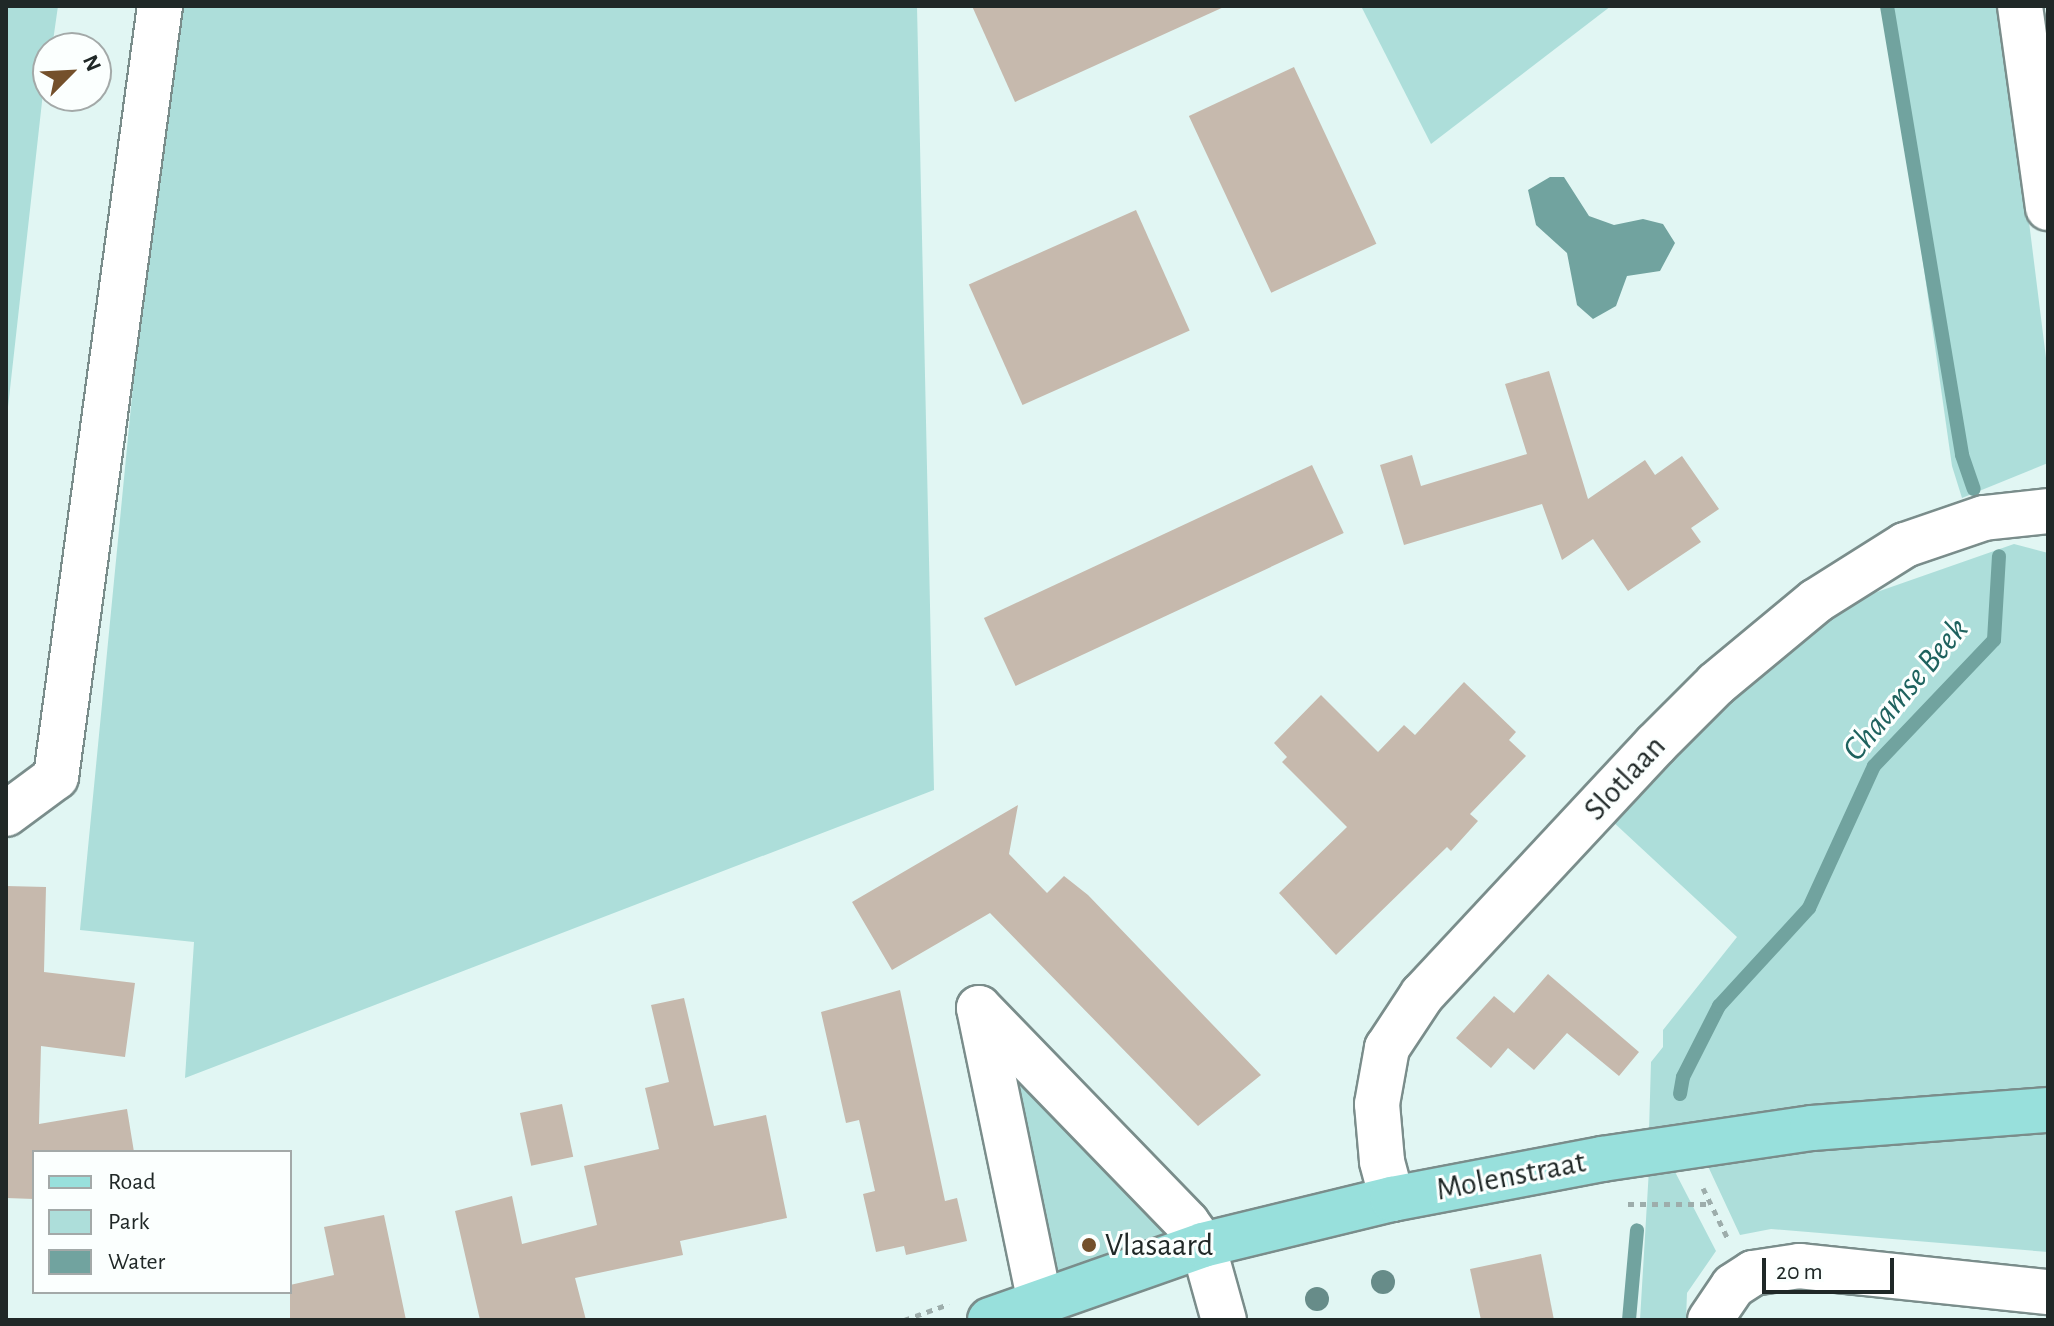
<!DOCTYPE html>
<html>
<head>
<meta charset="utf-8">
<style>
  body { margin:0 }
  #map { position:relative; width:2054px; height:1326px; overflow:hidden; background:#e1f6f3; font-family:"Alegreya Sans",sans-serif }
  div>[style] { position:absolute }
  .green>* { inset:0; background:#addeda }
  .water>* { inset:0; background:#71a39f }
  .stream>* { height:14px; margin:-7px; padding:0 7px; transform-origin:7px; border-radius:7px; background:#71a39f }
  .building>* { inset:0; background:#c6b9ad; transform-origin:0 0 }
  .path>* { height:5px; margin-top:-2.5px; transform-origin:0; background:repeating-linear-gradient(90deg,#9dadab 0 6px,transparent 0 12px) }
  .roads { filter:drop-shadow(2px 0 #7a8d8b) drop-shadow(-2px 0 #7a8d8b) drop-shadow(0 2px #7a8d8b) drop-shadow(0 -2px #7a8d8b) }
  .minor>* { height:44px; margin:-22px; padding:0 22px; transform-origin:22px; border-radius:22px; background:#fff }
  .major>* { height:44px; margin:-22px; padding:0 22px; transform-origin:22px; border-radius:22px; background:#98e0dc }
  .trees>* { width:24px; height:24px; margin:-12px; border-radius:50%; background:#678c89 }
  .dots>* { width:22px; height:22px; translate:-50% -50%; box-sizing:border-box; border:4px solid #fbfffe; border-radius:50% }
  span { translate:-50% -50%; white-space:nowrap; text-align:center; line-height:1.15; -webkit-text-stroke:6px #fbfffe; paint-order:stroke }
  .street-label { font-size:32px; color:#202827 }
  .poi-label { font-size:32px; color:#202827 }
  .left { translate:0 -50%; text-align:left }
  .water-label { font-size:34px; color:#1e625e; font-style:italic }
  .frame { position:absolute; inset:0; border:8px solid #202827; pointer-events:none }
  .legend { position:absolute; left:32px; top:1150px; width:260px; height:144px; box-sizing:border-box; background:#fbfffe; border:2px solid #a3a9a8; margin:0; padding:10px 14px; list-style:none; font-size:24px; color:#202827 }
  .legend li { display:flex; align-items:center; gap:16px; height:40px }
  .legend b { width:40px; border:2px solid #a3a9a8 }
  .north { position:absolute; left:32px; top:32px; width:80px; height:80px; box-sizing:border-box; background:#fbfffe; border:2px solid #a3a9a8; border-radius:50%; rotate:66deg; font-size:22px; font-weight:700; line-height:32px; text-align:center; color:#202827 }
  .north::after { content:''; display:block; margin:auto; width:28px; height:36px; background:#74502b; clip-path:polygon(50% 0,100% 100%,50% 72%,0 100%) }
  .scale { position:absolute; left:1762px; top:1258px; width:132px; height:36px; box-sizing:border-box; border:4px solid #202827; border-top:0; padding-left:10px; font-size:24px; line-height:28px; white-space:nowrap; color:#202827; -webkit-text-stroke:6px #fbfffe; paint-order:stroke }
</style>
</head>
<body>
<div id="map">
  <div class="green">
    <i style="clip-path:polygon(6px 6px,58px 6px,52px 48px,48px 48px,6px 425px)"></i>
    <i style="clip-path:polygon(170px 6px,917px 6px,934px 790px,185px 1078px,194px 942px,80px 930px)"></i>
    <i style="clip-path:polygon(1361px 6px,1611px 6px,1431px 144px)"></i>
    <i style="clip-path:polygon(1892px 6px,2002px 6px,2048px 374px,2048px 463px,1962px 498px,1952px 466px,1920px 241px)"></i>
    <i style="clip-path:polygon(2014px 544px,2048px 553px,2048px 1092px,1649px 1131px,1651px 1062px,1663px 1047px,1663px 1030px,1737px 937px,1611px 820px,1735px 685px,1812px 622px,1874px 593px)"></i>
    <i style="clip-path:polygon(1004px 1057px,1179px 1240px,1055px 1280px)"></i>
    <i style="clip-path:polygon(2048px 1130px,2048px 1252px,1771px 1229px,1740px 1235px,1706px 1162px)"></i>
    <i style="clip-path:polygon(1672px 1166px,1716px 1251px,1687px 1293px,1686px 1320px,1640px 1320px,1649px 1169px)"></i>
  </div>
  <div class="water">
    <i style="clip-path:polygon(1550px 177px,1564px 177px,1589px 216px,1614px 225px,1643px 219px,1663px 224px,1675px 243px,1660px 271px,1627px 276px,1616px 306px,1593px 319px,1577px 305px,1567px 253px,1536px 225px,1528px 190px)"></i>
  </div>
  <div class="stream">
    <i style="left:1887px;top:6px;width:455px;rotate:80.5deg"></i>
    <i style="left:1962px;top:455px;width:36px;rotate:71deg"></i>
    <i style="left:1680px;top:1094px;width:17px;rotate:-80deg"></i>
    <i style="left:1683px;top:1077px;width:80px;rotate:-63.1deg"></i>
    <i style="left:1719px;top:1006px;width:133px;rotate:-47.4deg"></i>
    <i style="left:1809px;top:908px;width:156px;rotate:-65.4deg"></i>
    <i style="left:1874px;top:766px;width:174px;rotate:-46.4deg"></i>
    <i style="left:1994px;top:640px;width:84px;rotate:-86.6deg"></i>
    <i style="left:1629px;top:1320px;width:90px;rotate:-84.9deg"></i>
  </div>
  <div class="building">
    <i style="clip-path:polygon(972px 6px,1226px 6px,1015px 102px)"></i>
    <i style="left:1294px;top:67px;width:195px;height:116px;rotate:65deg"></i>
    <i style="left:1136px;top:210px;width:132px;height:183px;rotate:66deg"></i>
    <i style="clip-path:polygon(1549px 371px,1588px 499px,1645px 460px,1655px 475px,1682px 456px,1719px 509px,1691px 528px,1701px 542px,1628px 591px,1593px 539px,1562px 560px,1542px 504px,1404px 545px,1380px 465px,1412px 455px,1421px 486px,1527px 454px,1505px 384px)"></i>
    <i style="left:1312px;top:465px;width:75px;height:362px;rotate:65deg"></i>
    <i style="clip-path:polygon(1464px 682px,1516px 732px,1509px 740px,1526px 756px,1470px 814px,1478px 821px,1451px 851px,1447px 847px,1336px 955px,1279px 893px,1347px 827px,1282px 762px,1287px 757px,1274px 743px,1321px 695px,1378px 752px,1404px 725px,1415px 735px)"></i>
    <i style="clip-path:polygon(1018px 805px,1009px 854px,1047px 893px,1064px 876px,1088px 895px,1261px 1075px,1198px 1126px,990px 913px,892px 970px,852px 902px)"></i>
    <i style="clip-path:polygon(6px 886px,46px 887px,44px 972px,135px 983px,125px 1057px,41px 1046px,39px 1124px,127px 1109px,134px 1152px,34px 1152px,34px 1199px,6px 1198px)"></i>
    <i style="clip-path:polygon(1548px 974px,1639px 1052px,1619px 1076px,1567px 1033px,1534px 1070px,1508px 1048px,1491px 1068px,1456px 1038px,1494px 996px,1514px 1013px)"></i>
    <i style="clip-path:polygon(900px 990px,945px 1201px,957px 1198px,967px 1241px,906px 1255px,904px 1246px,876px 1252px,863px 1194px,875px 1191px,859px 1120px,846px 1123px,821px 1012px)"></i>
    <i style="clip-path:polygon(684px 998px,714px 1126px,766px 1115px,787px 1218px,680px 1241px,683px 1255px,575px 1278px,586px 1320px,480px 1320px,455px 1211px,512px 1196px,522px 1244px,597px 1225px,584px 1166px,659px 1149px,645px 1088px,669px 1082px,651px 1005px)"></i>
    <i style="left:562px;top:1104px;width:54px;height:43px;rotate:78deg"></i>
    <i style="clip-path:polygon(384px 1215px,406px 1320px,290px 1320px,290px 1285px,334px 1275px,324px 1227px)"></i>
    <i style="clip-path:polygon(1541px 1254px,1554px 1320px,1481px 1320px,1470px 1269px)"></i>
  </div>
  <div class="path">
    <i style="left:1703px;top:1188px;width:55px;rotate:63.9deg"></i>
    <i style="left:1628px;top:1204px;width:83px"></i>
    <i style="left:904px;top:1320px;width:48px;rotate:-19.6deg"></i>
  </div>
  <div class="roads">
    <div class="minor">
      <i style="left:2020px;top:6px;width:204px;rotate:82.1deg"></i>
      <i style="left:6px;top:814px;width:62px;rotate:-36.5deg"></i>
      <i style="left:56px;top:777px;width:778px;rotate:-82.32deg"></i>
      <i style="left:979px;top:1008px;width:299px;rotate:45.9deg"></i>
      <i style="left:1187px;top:1223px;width:27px;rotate:54deg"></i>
      <i style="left:1203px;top:1245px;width:78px;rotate:74.4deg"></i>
      <i style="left:979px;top:1008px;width:301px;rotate:78.3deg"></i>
      <i style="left:1392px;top:1199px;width:39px;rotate:-105deg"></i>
      <i style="left:1382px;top:1161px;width:57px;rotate:-95deg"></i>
      <i style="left:1377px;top:1104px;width:57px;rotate:-79.9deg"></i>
      <i style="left:1387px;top:1048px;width:64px;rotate:-56.6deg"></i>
      <i style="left:1422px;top:995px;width:342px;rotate:-47deg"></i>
      <i style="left:1655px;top:745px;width:86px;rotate:-45deg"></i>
      <i style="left:1716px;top:684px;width:130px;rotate:-39.7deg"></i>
      <i style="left:1816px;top:601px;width:105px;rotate:-32.2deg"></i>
      <i style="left:1905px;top:545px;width:83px;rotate:-18.9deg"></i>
      <i style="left:1984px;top:518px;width:64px;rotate:-6.2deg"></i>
      <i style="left:1710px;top:1320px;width:41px;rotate:-55.9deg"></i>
      <i style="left:1733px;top:1286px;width:24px;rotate:-33deg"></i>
      <i style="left:1753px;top:1273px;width:47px;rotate:-8.7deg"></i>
      <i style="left:1799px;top:1266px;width:250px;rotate:6deg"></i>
    </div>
    <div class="major">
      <i style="left:990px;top:1320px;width:226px;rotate:-19.4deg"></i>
      <i style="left:1203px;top:1245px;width:195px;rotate:-13.7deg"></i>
      <i style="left:1392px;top:1199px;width:214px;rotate:-10.8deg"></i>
      <i style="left:1602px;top:1159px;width:212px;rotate:-8.4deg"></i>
      <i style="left:1812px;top:1128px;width:237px;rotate:-4.4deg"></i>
    </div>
  </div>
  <div class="trees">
    <i style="left:1383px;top:1282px"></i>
    <i style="left:1317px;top:1299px"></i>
  </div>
  <div class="dots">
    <i style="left:1089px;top:1245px;background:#74502b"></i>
  </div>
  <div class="street-label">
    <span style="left:1625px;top:778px;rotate:-47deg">Slotlaan</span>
    <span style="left:1511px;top:1176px;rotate:-11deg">Molenstraat</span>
  </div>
  <div class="poi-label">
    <span class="left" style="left:1105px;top:1245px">Vlasaard</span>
  </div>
  <div class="water-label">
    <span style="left:1906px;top:690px;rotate:-50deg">Chaamse Beek</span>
  </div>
  <div class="frame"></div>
  <ul class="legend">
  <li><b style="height:10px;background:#98e0dc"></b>Road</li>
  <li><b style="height:22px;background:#addeda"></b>Park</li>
  <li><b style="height:22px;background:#71a39f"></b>Water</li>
  </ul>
  <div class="north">N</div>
  <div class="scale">20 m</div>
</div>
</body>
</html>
